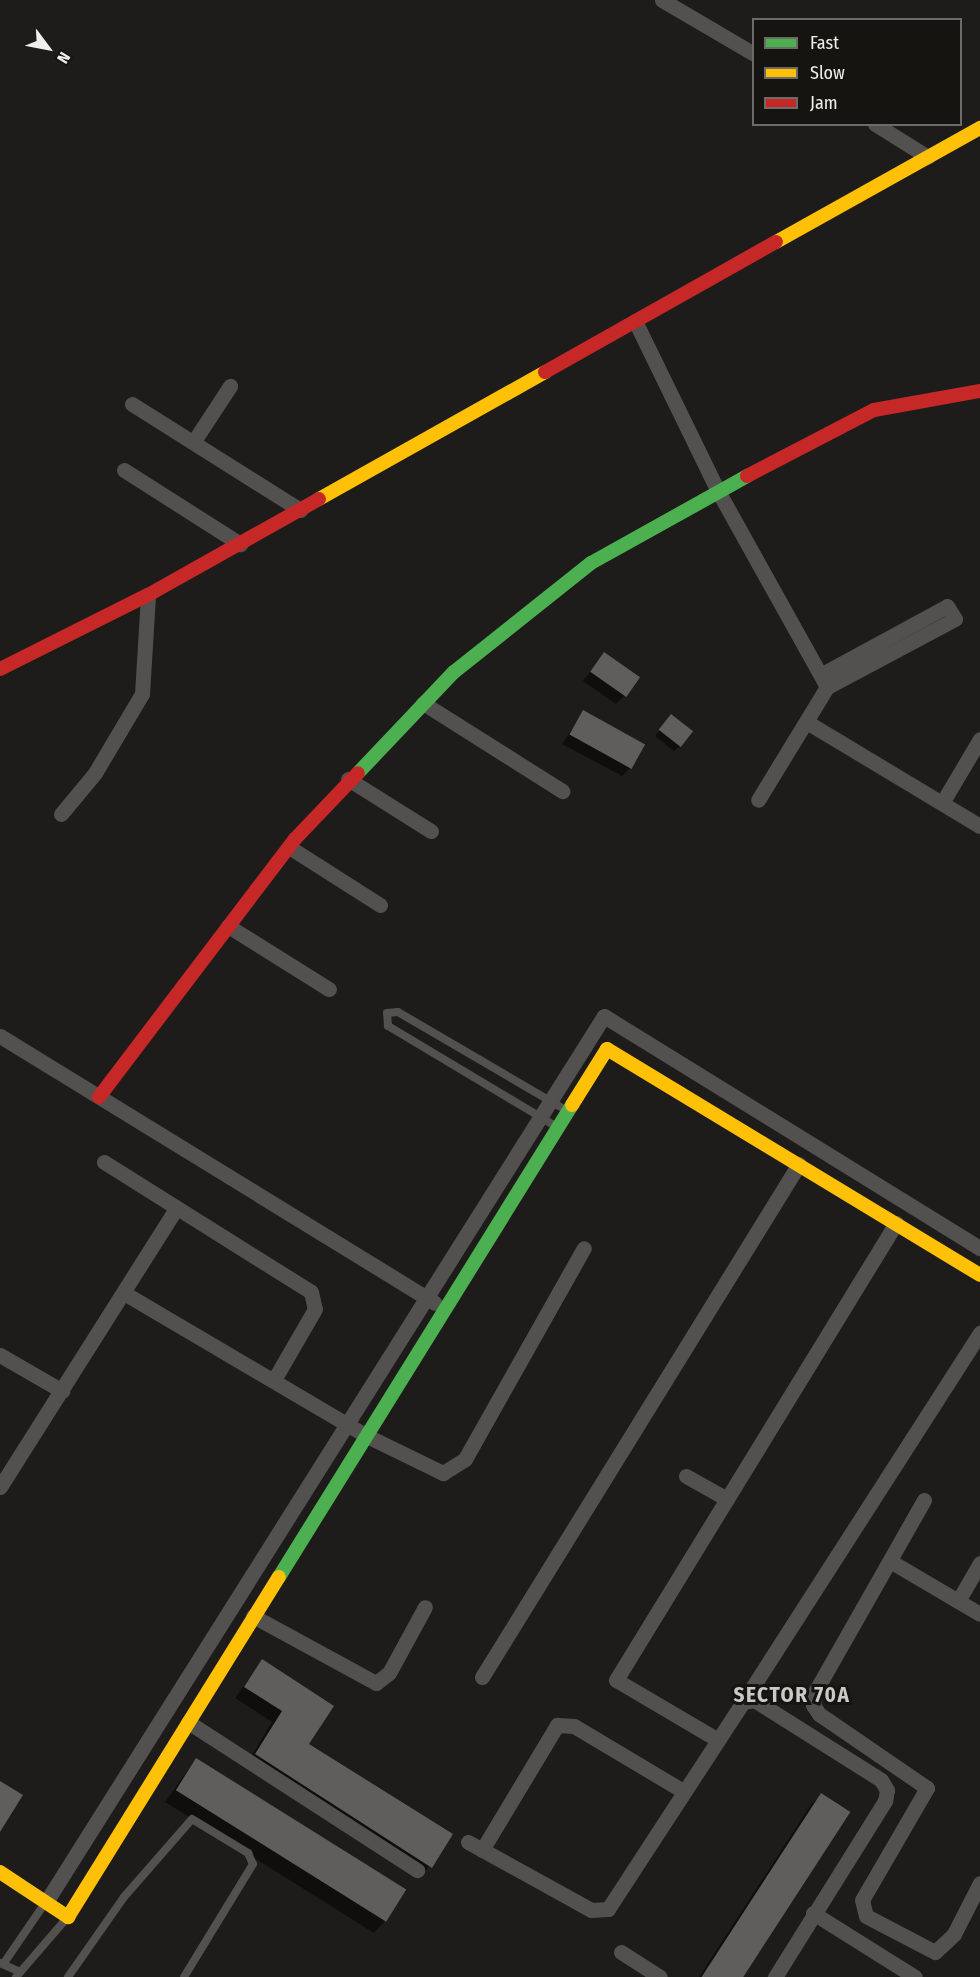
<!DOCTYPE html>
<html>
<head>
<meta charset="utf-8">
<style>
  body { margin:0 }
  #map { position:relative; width:980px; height:1977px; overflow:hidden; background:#1e1c1a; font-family:"Fira Sans Condensed",sans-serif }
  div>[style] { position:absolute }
  .shadow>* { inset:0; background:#0007 }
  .building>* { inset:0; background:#5f5e5c; transform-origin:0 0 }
  .lane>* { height:8px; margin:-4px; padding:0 4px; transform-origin:4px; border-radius:4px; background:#52514f }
  .street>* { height:15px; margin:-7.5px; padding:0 7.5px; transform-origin:7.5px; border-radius:7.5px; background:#52514f }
  .fast>* { height:14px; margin:-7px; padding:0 7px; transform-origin:7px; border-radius:7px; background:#4caf50 }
  .slow>* { height:14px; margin:-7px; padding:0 7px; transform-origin:7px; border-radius:7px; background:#ffc107 }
  .jam>* { height:14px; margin:-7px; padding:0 7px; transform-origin:7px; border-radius:7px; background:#c62828 }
  span { translate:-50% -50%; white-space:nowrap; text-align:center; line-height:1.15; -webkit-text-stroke:6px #161410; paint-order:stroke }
  .district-label { font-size:21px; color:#cbc9c3; font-weight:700; letter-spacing:1.5px }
  .legend { position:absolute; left:752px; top:18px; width:210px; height:108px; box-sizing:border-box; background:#161410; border:2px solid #6d6b68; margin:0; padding:8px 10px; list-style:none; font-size:18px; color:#efeeeb }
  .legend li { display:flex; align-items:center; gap:12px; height:30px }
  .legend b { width:30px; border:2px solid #6d6b68 }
  .north { position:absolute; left:18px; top:18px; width:60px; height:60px; -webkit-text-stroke:4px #161410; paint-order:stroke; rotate:122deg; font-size:16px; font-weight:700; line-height:24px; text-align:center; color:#efeeeb }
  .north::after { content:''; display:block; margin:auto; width:21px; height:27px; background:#efeeeb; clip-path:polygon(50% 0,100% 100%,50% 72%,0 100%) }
</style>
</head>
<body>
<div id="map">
  <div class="shadow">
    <i style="clip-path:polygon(604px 654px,624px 696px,616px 704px,583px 681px)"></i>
    <i style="clip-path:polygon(584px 712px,630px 768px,622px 776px,562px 744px)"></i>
    <i style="clip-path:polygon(666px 722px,680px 746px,674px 751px,655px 736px)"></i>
    <i style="clip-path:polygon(262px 1661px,307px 1745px,451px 1835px,420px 1878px,246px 1765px,272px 1722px,235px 1698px)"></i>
    <i style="clip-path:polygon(196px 1759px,405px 1890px,385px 1921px,374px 1933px,165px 1802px)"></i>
    <i style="clip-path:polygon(821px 1795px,742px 1977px,699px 1977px,810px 1806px)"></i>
  </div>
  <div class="building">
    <i style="left:604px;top:652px;width:44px;height:24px;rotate:35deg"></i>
    <i style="left:583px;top:710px;width:71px;height:28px;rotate:29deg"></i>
    <i style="left:671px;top:714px;width:28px;height:20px;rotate:38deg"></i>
    <i style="clip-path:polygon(262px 1659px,334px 1706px,309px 1744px,453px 1834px,432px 1868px,255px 1754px,282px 1711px,244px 1687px)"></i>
    <i style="left:196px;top:1758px;width:248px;height:38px;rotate:32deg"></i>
    <i style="clip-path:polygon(0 1781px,23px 1795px,0 1832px)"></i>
    <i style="left:821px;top:1793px;width:35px;height:219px;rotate:33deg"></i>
  </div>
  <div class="lane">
    <i style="left:557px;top:1127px;width:197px;rotate:-149.1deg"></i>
    <i style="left:388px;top:1026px;width:13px;rotate:-94deg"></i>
    <i style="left:387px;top:1013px;width:11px;rotate:-5deg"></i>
    <i style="left:398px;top:1012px;width:194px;rotate:30.3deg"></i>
    <i style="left:0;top:1963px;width:22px;rotate:24deg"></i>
    <i style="left:4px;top:1963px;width:73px;rotate:-55.7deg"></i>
    <i style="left:16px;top:1977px;width:78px;rotate:-49.2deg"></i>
    <i style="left:68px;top:1977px;width:98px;rotate:-55deg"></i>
    <i style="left:124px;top:1897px;width:103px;rotate:-48.9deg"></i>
    <i style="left:192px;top:1819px;width:66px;rotate:31.3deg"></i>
    <i style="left:248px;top:1853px;width:12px;rotate:66deg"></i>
    <i style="left:253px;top:1864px;width:132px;rotate:121.4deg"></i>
  </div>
  <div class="street">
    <i style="left:662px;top:0;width:107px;rotate:30.4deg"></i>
    <i style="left:875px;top:124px;width:62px;rotate:31.9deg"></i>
    <i style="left:635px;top:321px;width:189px;rotate:64deg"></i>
    <i style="left:718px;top:491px;width:224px;rotate:60.9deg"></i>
    <i style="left:827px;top:687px;width:132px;rotate:121.4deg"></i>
    <i style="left:132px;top:404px;width:199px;rotate:32.2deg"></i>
    <i style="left:194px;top:441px;width:66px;rotate:-56.8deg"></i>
    <i style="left:124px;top:470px;width:138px;rotate:32.5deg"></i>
    <i style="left:822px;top:674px;width:142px;rotate:-28.5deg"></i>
    <i style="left:947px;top:606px;width:15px;rotate:58deg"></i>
    <i style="left:955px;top:619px;width:145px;rotate:152deg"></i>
    <i style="left:423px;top:703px;width:165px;rotate:32.3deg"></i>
    <i style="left:810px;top:724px;width:198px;rotate:31deg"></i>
    <i style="left:348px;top:779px;width:98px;rotate:32.1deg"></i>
    <i style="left:942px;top:803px;width:74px;rotate:-59.3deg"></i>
    <i style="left:61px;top:814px;width:53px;rotate:-50.3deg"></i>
    <i style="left:95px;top:773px;width:92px;rotate:-59.3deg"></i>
    <i style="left:142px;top:694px;width:99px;rotate:-86.5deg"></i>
    <i style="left:289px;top:847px;width:108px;rotate:32.5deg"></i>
    <i style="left:228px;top:926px;width:119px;rotate:32deg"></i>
    <i style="left:0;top:1036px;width:510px;rotate:31.54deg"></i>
    <i style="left:104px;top:1162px;width:244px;rotate:32.1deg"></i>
    <i style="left:311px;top:1292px;width:17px;rotate:77deg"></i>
    <i style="left:315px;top:1309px;width:80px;rotate:120.1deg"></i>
    <i style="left:124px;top:1293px;width:282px;rotate:30.5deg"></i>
    <i style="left:367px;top:1436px;width:85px;rotate:26deg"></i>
    <i style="left:443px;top:1473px;width:26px;rotate:-32deg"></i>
    <i style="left:465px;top:1459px;width:242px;rotate:-60.6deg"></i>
    <i style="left:0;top:1355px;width:72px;rotate:30.1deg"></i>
    <i style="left:686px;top:1476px;width:47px;rotate:29.3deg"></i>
    <i style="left:0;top:1487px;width:329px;rotate:-57.7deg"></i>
    <i style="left:924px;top:1500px;width:219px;rotate:119.6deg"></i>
    <i style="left:816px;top:1690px;width:15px;rotate:101deg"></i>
    <i style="left:813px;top:1705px;width:11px;rotate:56deg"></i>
    <i style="left:819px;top:1714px;width:131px;rotate:34.4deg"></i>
    <i style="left:927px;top:1788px;width:129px;rotate:120.1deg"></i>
    <i style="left:862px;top:1900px;width:16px;rotate:76deg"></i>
    <i style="left:866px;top:1916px;width:78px;rotate:27.6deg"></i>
    <i style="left:935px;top:1952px;width:26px;rotate:-43deg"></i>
    <i style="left:954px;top:1934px;width:57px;rotate:-63deg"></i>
    <i style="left:890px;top:1561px;width:104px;rotate:30.5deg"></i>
    <i style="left:958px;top:1601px;width:44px;rotate:-59.9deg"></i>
    <i style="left:253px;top:1616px;width:140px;rotate:28.6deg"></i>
    <i style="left:376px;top:1683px;width:16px;rotate:-38deg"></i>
    <i style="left:389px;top:1673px;width:75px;rotate:-61.4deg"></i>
    <i style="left:482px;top:1677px;width:603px;rotate:-58.29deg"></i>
    <i style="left:743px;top:1702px;width:439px;rotate:-57.3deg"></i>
    <i style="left:188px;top:1722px;width:273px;rotate:32.9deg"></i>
    <i style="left:718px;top:1740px;width:118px;rotate:-149.5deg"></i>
    <i style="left:616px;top:1680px;width:536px;rotate:-58.5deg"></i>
    <i style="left:468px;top:1842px;width:141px;rotate:28.9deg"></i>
    <i style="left:591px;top:1910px;width:17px;rotate:-3deg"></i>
    <i style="left:608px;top:1909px;width:247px;rotate:-56.9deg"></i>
    <i style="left:743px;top:1702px;width:11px;rotate:-10deg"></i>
    <i style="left:754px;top:1700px;width:150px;rotate:32.2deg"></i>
    <i style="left:881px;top:1780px;width:12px;rotate:59deg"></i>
    <i style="left:887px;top:1790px;width:11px;rotate:100deg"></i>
    <i style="left:885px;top:1801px;width:208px;rotate:122deg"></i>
    <i style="left:482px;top:1850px;width:146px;rotate:-59deg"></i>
    <i style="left:557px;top:1725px;width:17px;rotate:3deg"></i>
    <i style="left:574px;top:1726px;width:127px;rotate:30.8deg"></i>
    <i style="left:46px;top:1902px;width:1047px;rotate:-57.8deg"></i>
    <i style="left:604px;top:1016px;width:442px;rotate:31.7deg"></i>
    <i style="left:813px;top:1913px;width:120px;rotate:32.1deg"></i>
    <i style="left:621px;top:1952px;width:46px;rotate:32.7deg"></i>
  </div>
  <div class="fast">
    <i style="left:358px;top:773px;width:139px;rotate:-46.5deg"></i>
    <i style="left:454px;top:672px;width:175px;rotate:-38.5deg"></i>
    <i style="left:591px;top:563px;width:179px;rotate:-29.1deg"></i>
    <i style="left:279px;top:1577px;width:556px;rotate:-58.17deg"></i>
  </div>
  <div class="slow">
    <i style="left:776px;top:242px;width:234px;rotate:-29.2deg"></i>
    <i style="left:319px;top:499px;width:259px;rotate:-29.3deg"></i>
    <i style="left:572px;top:1105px;width:66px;rotate:-58deg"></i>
    <i style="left:607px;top:1049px;width:436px;rotate:31.2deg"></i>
    <i style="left:0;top:1872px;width:82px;rotate:33.5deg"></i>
    <i style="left:68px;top:1917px;width:400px;rotate:-58.2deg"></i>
  </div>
  <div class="jam">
    <i style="left:545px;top:372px;width:265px;rotate:-29.4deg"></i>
    <i style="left:747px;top:476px;width:143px;rotate:-27.5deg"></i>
    <i style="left:874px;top:410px;width:108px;rotate:-10.2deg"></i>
    <i style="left:0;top:669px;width:165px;rotate:-26.6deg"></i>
    <i style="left:148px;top:595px;width:196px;rotate:-29.3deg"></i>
    <i style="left:99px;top:1097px;width:324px;rotate:-52.8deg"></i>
    <i style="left:295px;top:839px;width:91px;rotate:-46.3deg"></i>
  </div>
  <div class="district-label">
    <span style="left:792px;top:1695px">SECTOR 70A</span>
  </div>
  <ul class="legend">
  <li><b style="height:8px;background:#4caf50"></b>Fast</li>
  <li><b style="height:8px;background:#ffc107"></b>Slow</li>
  <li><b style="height:8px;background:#c62828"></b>Jam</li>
  </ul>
  <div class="north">N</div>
</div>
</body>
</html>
